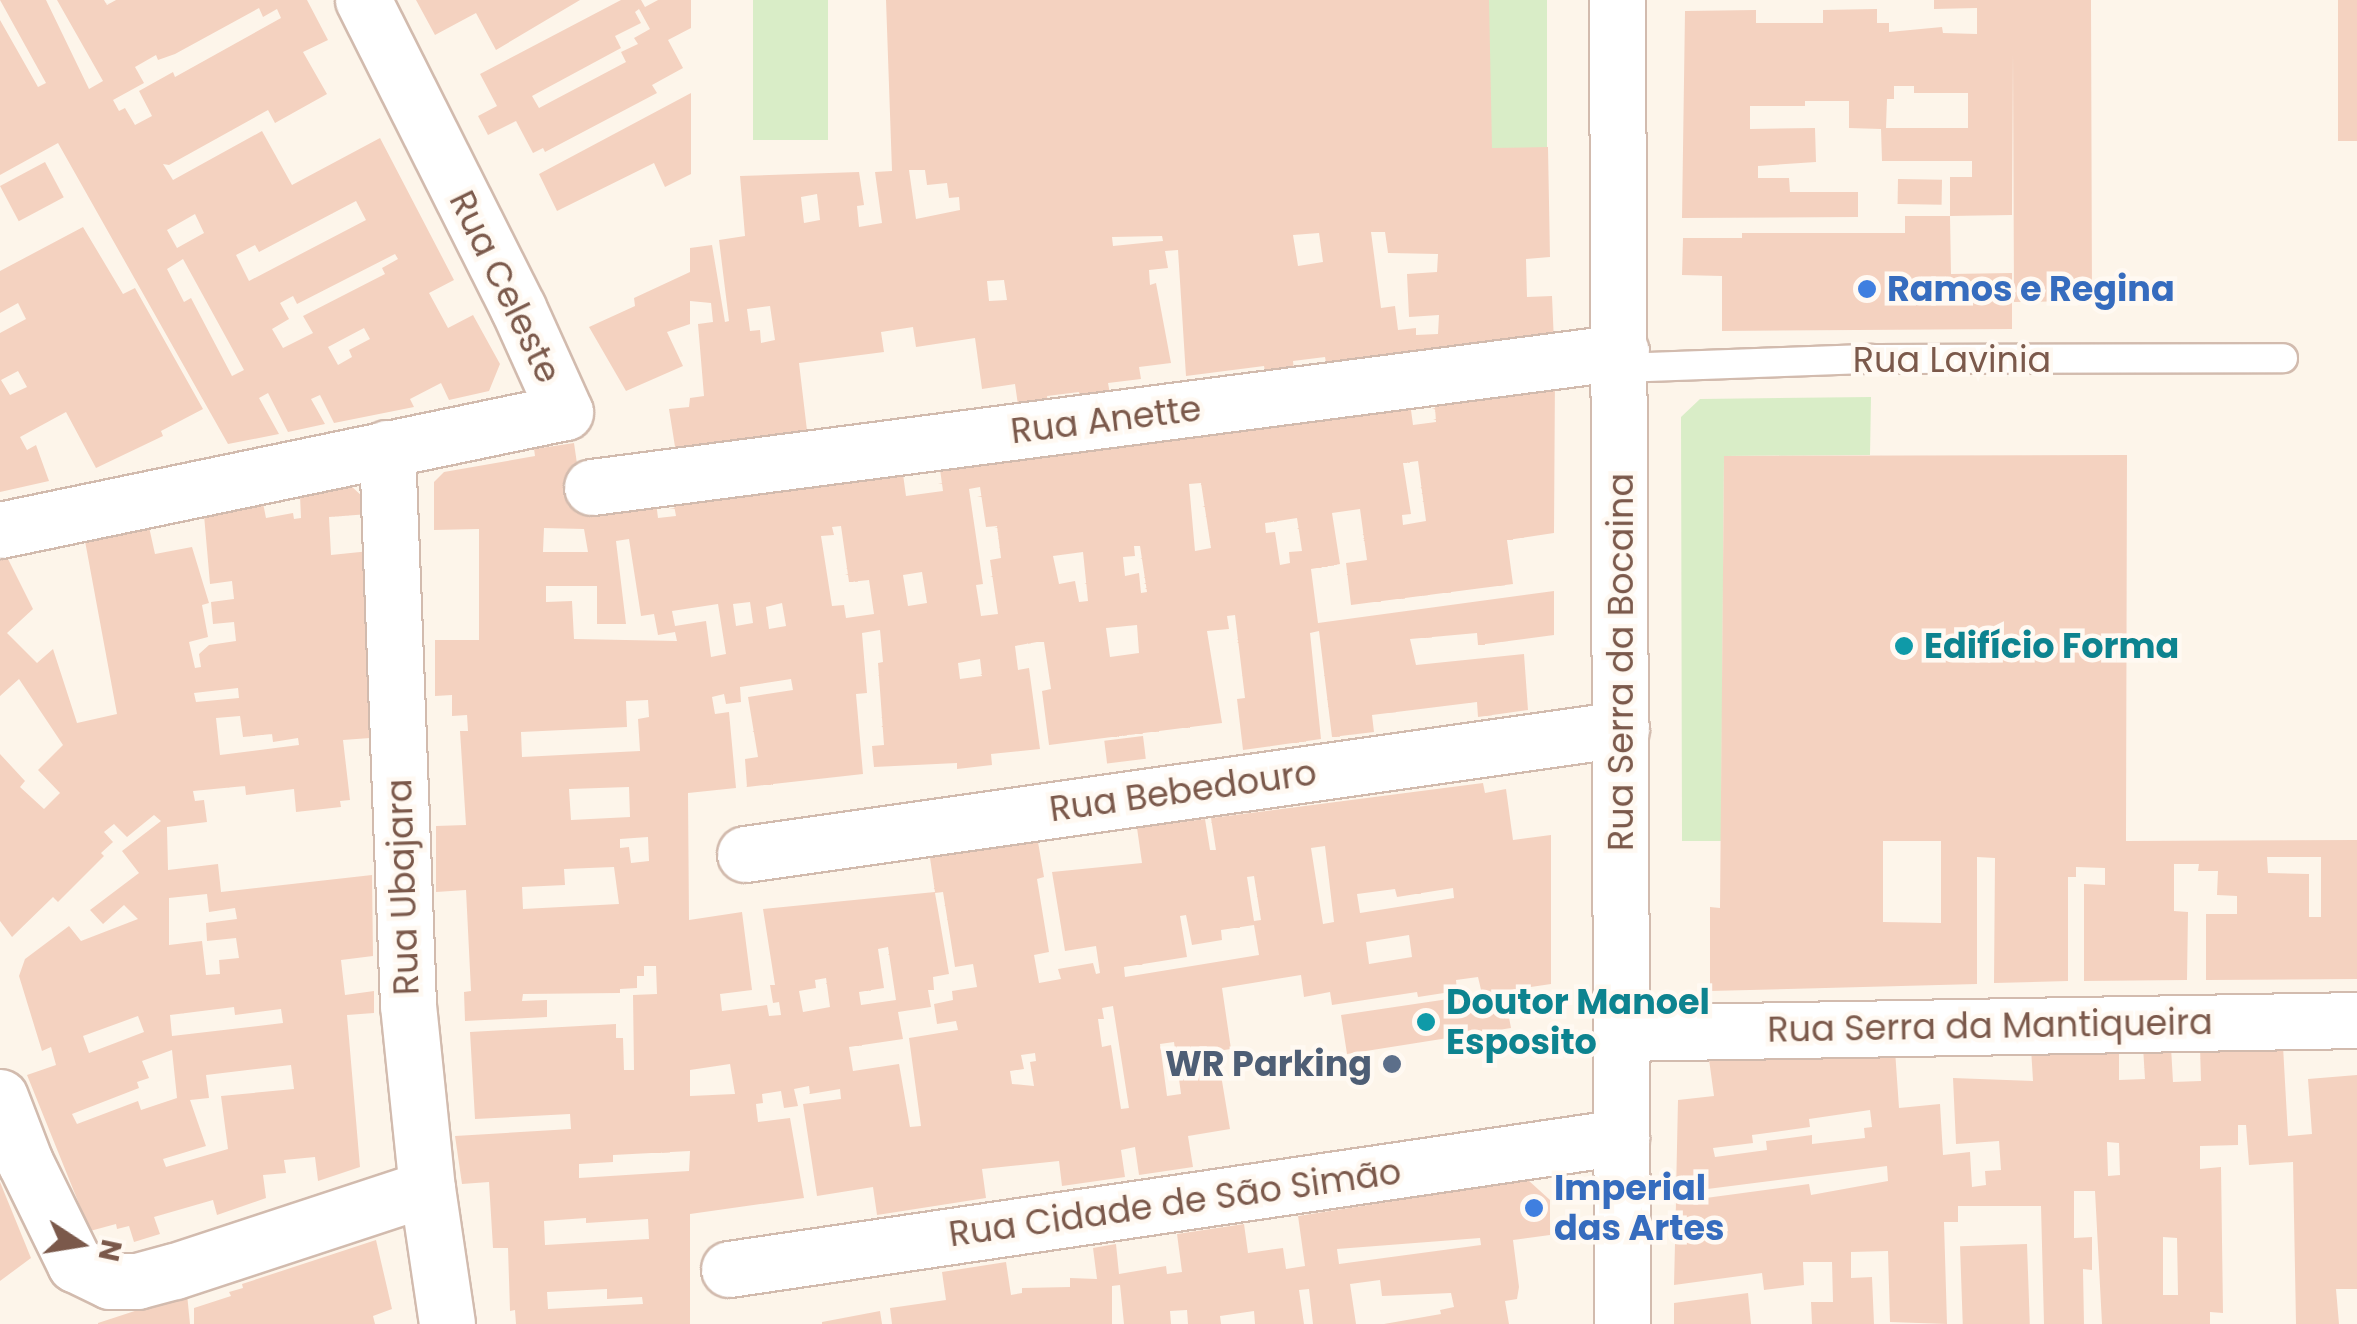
<!DOCTYPE html>
<html>
<head>
<meta charset="utf-8">
<style>
  body { margin:0 }
  #map { position:relative; width:2357px; height:1324px; overflow:hidden; background:#fdf5ea; font-family:Poppins,sans-serif }
  div>[style] { position:absolute }
  .green>* { inset:0; background:#d9edc7; transform-origin:0 0 }
  .building>* { inset:0; background:#f4d2c0; transform-origin:0 0 }
  .roads { filter:drop-shadow(2px 0 #d2bbae) drop-shadow(-2px 0 #d2bbae) drop-shadow(0 2px #d2bbae) drop-shadow(0 -2px #d2bbae) }
  .lane>* { height:28px; margin:-14px; padding:0 14px; transform-origin:14px; border-radius:14px; background:#fff }
  .street>* { height:55px; margin:-27.5px; padding:0 27.5px; transform-origin:27.5px; border-radius:27.5px; background:#fff }
  .secondary>* { height:55px; margin:-27.5px; padding:0 27.5px; transform-origin:27.5px; border-radius:27.5px; background:#fff }
  .dots>* { width:28px; height:28px; translate:-50% -50%; box-sizing:border-box; border:5px solid #fff9f2; border-radius:50% }
  span { translate:-50% -50%; white-space:nowrap; text-align:center; line-height:1.15; -webkit-text-stroke:9px #fff9f2; paint-order:stroke }
  .street-label { font-size:35px; color:#7b594b }
  .shop-label { font-size:35px; color:#366cbe; font-weight:700 }
  .left { translate:0 -50%; text-align:left }
  .culture-label { font-size:35px; color:#0d838f; font-weight:700 }
  .service-label { font-size:35px; color:#4e5e75; font-weight:700 }
  .right { translate:-100% -50%; text-align:right }
  .north { position:absolute; left:30px; top:1194px; width:100px; height:100px; -webkit-text-stroke:8px #fff9f2; paint-order:stroke; rotate:102deg; font-size:28px; font-weight:700; line-height:40px; text-align:center; color:#7b594b }
  .north::after { content:''; display:block; margin:auto; width:35px; height:45px; background:#7b594b; clip-path:polygon(50% 0,100% 100%,50% 72%,0 100%) }
</style>
</head>
<body>
<div id="map">
  <div class="green">
    <i style="left:753px;top:0;width:75px;height:140px"></i>
    <i style="left:1489px;top:0;width:58px;height:148px"></i>
    <i style="clip-path:polygon(1871px 397px,1870px 455px,1724px 456px,1721px 841px,1682px 841px,1681px 417px,1700px 399px)"></i>
  </div>
  <div class="building">
    <i style="clip-path:polygon(evenodd,0 0,46px 0,89px 89px,103px 81px,57px 0,104px 0,107px 5px,116px 0,307px 0,328px 40px,303px 52px,327px 94px,275px 123px,268px 110px,169px 165px,163px 164px,173px 180px,262px 131px,292px 185px,380px 138px,454px 280px,429px 293px,448px 328px,473px 315px,500px 364px,489px 391px,449px 400px,441px 383px,410px 399px,414px 407px,334px 423px,320px 395px,311px 399px,325px 424px,288px 432px,268px 393px,259px 398px,279px 434px,228px 444px,58px 143px,0 175px,0 20px,38px 87px,46px 83px,0 0,259px 8px,263px 17px,277px 9px,281px 18px,175px 77px,173px 72px,139px 91px,152px 116px,135px 125px,125px 108px,119px 111px,113px 100px,144px 83px,135px 67px,156px 55px,158px 60px,175px 54px,259px 8px,0 0,356px 201px,366px 220px,249px 281px,236px 255px,255px 245px,259px 252px,356px 201px,0 0,195px 214px,204px 233px,177px 248px,167px 230px,195px 214px,0 0,395px 254px,398px 259px,382px 268px,385px 274px,303px 316px,313px 333px,283px 348px,272px 329px,289px 319px,280px 303px,293px 296px,297px 304px,395px 254px,0 0,183px 259px,244px 370px,232px 376px,191px 298px,184px 302px,167px 269px,183px 259px,0 0,364px 328px,370px 339px,349px 350px,352px 357px,338px 365px,328px 347px,364px 328px)"></i>
    <i style="clip-path:polygon(416px 0,580px 0,496px 50px,476px 13px,435px 35px)"></i>
    <i style="clip-path:polygon(evenodd,621px 0,641px 0,645px 7px,658px 0,691px 0,691px 28px,668px 40px,683px 68px,652px 85px,657px 93px,545px 152px,543px 148px,533px 153px,516px 121px,488px 135px,478px 116px,497px 106px,480px 74px,621px 0,639px 9px,650px 29px,634px 38px,638px 44px,621px 52px,626px 62px,539px 108px,532px 96px,621px 48px,615px 36px,641px 23px,635px 12px,639px 9px)"></i>
    <i style="clip-path:polygon(evenodd,886px 0,1489px 0,1492px 148px,1548px 147px,1550px 257px,1526px 259px,1527px 297px,1552px 296px,1554px 342px,1328px 374px,1325px 357px,1293px 361px,1295px 379px,1267px 383px,1264px 366px,1186px 376px,1178px 250px,1165px 251px,1168px 268px,1149px 270px,1150px 285px,1156px 283px,1171px 363px,1139px 367px,1141px 379px,1108px 383px,1112px 405px,1081px 410px,1079px 392px,1047px 396px,1049px 415px,1020px 419px,1015px 384px,982px 389px,975px 338px,916px 347px,913px 327px,881px 332px,884px 352px,799px 363px,808px 439px,676px 453px,669px 409px,689px 407px,690px 398px,704px 396px,698px 324px,713px 322px,711px 303px,690px 301px,690px 324px,667px 332px,683px 366px,626px 391px,589px 327px,635px 306px,634px 298px,690px 272px,690px 248px,712px 245px,725px 322px,729px 321px,719px 240px,745px 236px,740px 176px,859px 172px,864px 205px,857px 206px,859px 227px,882px 223px,875px 172px,892px 171px,886px 0,909px 170px,925px 170px,927px 185px,947px 183px,949px 198px,959px 197px,960px 210px,916px 219px,909px 170px,886px 0,817px 194px,820px 220px,804px 223px,801px 197px,817px 194px,886px 0,1371px 232px,1385px 232px,1388px 253px,1438px 254px,1437px 272px,1407px 274px,1409px 317px,1439px 315px,1438px 334px,1416px 335px,1416px 328px,1398px 330px,1395px 306px,1381px 308px,1371px 232px,886px 0,1319px 233px,1323px 262px,1298px 266px,1293px 235px,1319px 233px,886px 0,1162px 236px,1163px 241px,1113px 246px,1112px 237px,1162px 236px,886px 0,1004px 280px,1007px 300px,989px 301px,987px 281px,1004px 280px,886px 0,770px 306px,775px 340px,761px 343px,760px 330px,750px 331px,747px 309px,770px 306px)"></i>
    <i style="clip-path:polygon(evenodd,1934px 0,2091px 0,2092px 301px,2014px 302px,2013px 52px,2012px 215px,1950px 216px,1950px 177px,1972px 177px,1972px 161px,1882px 161px,1881px 129px,1849px 128px,1849px 101px,1805px 101px,1805px 106px,1750px 106px,1750px 129px,1815px 128px,1816px 162px,1758px 166px,1758px 178px,1789px 178px,1790px 192px,1858px 192px,1858px 217px,1682px 218px,1685px 11px,1756px 10px,1756px 23px,1823px 23px,1823px 10px,1877px 9px,1877px 23px,1889px 23px,1889px 32px,1942px 27px,1943px 33px,1977px 34px,1977px 8px,1934px 9px,1934px 0,1894px 86px,1914px 86px,1914px 93px,1968px 93px,1968px 128px,1886px 128px,1887px 99px,1894px 99px,1894px 86px)"></i>
    <i style="left:2338px;top:0;width:19px;height:141px"></i>
    <i style="clip-path:polygon(691px 93px,691px 174px,665px 187px,654px 163px,557px 211px,539px 174px)"></i>
    <i style="left:45px;top:162px;width:40px;height:51px;rotate:62deg"></i>
    <i style="left:1898px;top:179px;width:44px;height:25px;rotate:1deg"></i>
    <i style="clip-path:polygon(1905px 216px,1950px 216px,1951px 274px,2012px 273px,2012px 329px,1722px 331px,1722px 276px,1682px 275px,1683px 238px,1742px 238px,1742px 233px,1905px 233px)"></i>
    <i style="clip-path:polygon(evenodd,83px 227px,123px 294px,135px 288px,203px 409px,161px 431px,163px 436px,96px 468px,66px 412px,20px 437px,27px 450px,36px 445px,49px 481px,0 492px,0 333px,26px 319px,18px 303px,0 313px,0 271px,83px 227px,18px 371px,27px 387px,10px 395px,1px 380px,18px 371px)"></i>
    <i style="clip-path:polygon(evenodd,1555px 374px,1554px 533px,1507px 540px,1513px 584px,1351px 605px,1346px 563px,1367px 560px,1360px 509px,1332px 513px,1340px 564px,1311px 569px,1318px 623px,1554px 591px,1554px 635px,1478px 645px,1477px 633px,1410px 639px,1416px 665px,1524px 654px,1528px 710px,1478px 717px,1477px 702px,1372px 715px,1374px 732px,1332px 737px,1319px 631px,1310px 633px,1321px 739px,1243px 750px,1237px 699px,1245px 698px,1235px 615px,1227px 616px,1229px 629px,1207px 631px,1222px 723px,1049px 745px,1042px 691px,1051px 689px,1044px 642px,1037px 642px,1015px 646px,1018px 670px,1029px 668px,1040px 749px,991px 754px,992px 765px,957px 769px,957px 763px,874px 767px,872px 746px,884px 745px,878px 663px,883px 662px,880px 630px,862px 633px,867px 693px,856px 694px,863px 774px,747px 787px,745px 759px,758px 757px,748px 697px,793px 690px,791px 679px,740px 687px,741px 702px,726px 704px,724px 694px,712px 697px,715px 714px,729px 712px,736px 788px,688px 793px,689px 920px,742px 912px,752px 990px,720px 994px,722px 1011px,767px 1005px,769px 1016px,781px 1015px,779px 1002px,773px 1003px,770px 985px,775px 985px,763px 909px,935px 892px,930px 858px,1038px 842px,1044px 877px,1037px 879px,1049px 952px,1034px 955px,1039px 983px,1061px 979px,1058px 969px,1093px 963px,1096px 974px,1100px 973px,1096px 946px,1065px 951px,1052px 872px,1142px 863px,1137px 828px,1205px 819px,1210px 850px,1216px 850px,1211px 818px,1483px 783px,1485px 793px,1506px 789px,1513px 840px,1551px 835px,1551px 984px,1504px 991px,1511px 1028px,1347px 1054px,1341px 1015px,1482px 994px,1478px 977px,1456px 980px,1457px 991px,1418px 997px,1417px 992px,1332px 1005px,1330px 992px,1304px 997px,1301px 975px,1222px 988px,1231px 1049px,1217px 1051px,1230px 1129px,1188px 1136px,1193px 1167px,1139px 1175px,1135px 1147px,1121px 1150px,1125px 1177px,1062px 1186px,1059px 1161px,982px 1169px,986px 1198px,877px 1215px,873px 1187px,817px 1196px,803px 1104px,841px 1099px,840px 1089px,810px 1094px,809px 1086px,794px 1089px,798px 1106px,784px 1108px,781px 1091px,762px 1094px,763px 1103px,756px 1104px,758px 1122px,790px 1118px,804px 1198px,690px 1214px,690px 1324px,516px 1324px,515px 1310px,510px 1311px,508px 1248px,493px 1248px,489px 1182px,462px 1184px,455px 1136px,571px 1129px,570px 1114px,475px 1119px,470px 1032px,616px 1024px,616px 1038px,623px 1038px,624px 1070px,634px 1070px,633px 995px,657px 994px,656px 966px,644px 966px,644px 976px,637px 976px,637px 988px,620px 989px,620px 993px,523px 994px,522px 1001px,547px 1000px,547px 1017px,465px 1021px,464px 992px,471px 991px,466px 890px,436px 892px,436px 826px,466px 825px,460px 731px,468px 731px,467px 715px,452px 716px,452px 695px,435px 696px,435px 640px,479px 640px,479px 529px,434px 530px,434px 482px,444px 472px,535px 456px,534px 449px,574px 443px,584px 512px,656px 502px,658px 518px,676px 516px,673px 500px,902px 467px,906px 496px,943px 491px,939px 462px,1409px 395px,1413px 425px,1436px 422px,1434px 392px,1555px 374px,1418px 461px,1426px 521px,1403px 525px,1402px 515px,1411px 514px,1403px 463px,1418px 461px,1555px 374px,1201px 483px,1211px 548px,1195px 551px,1189px 484px,1201px 483px,1555px 374px,980px 487px,986px 527px,997px 526px,1001px 558px,990px 560px,998px 614px,981px 616px,976px 585px,983px 584px,969px 489px,980px 487px,1555px 374px,1297px 518px,1302px 551px,1289px 552px,1290px 563px,1280px 565px,1275px 532px,1266px 533px,1265px 523px,1297px 518px,1555px 374px,841px 526px,849px 582px,869px 580px,874px 614px,846px 618px,844px 605px,832px 606px,821px 536px,834px 535px,832px 527px,841px 526px,1555px 374px,544px 528px,584px 529px,588px 552px,543px 552px,544px 528px,1555px 374px,629px 539px,641px 616px,654px 614px,658px 635px,675px 632px,677px 641px,574px 639px,572px 601px,546px 602px,546px 586px,597px 586px,597px 624px,626px 624px,616px 541px,629px 539px,1555px 374px,1134px 546px,1140px 546px,1147px 592px,1141px 593px,1139px 573px,1125px 576px,1123px 557px,1135px 556px,1134px 546px,1555px 374px,1083px 552px,1088px 601px,1079px 602px,1075px 581px,1059px 584px,1053px 556px,1083px 552px,1555px 374px,922px 572px,927px 603px,908px 606px,903px 575px,922px 572px,1555px 374px,750px 602px,753px 623px,736px 626px,733px 604px,750px 602px,1555px 374px,782px 603px,786px 626px,769px 629px,766px 607px,782px 603px,1555px 374px,718px 604px,726px 654px,711px 657px,706px 621px,675px 626px,672px 611px,718px 604px,1555px 374px,1137px 625px,1139px 653px,1110px 657px,1106px 628px,1137px 625px,1555px 374px,980px 659px,982px 676px,960px 679px,958px 663px,980px 659px,1555px 374px,648px 700px,649px 717px,638px 719px,640px 751px,522px 757px,521px 732px,627px 727px,626px 701px,648px 700px,1555px 374px,629px 787px,630px 817px,571px 820px,569px 789px,629px 787px,1555px 374px,648px 837px,649px 861px,631px 863px,629px 847px,620px 848px,620px 839px,648px 837px,1555px 374px,1325px 846px,1334px 922px,1323px 924px,1311px 848px,1325px 846px,1555px 374px,614px 867px,619px 904px,523px 909px,522px 887px,565px 885px,564px 869px,614px 867px,1555px 374px,1254px 876px,1261px 920px,1254px 921px,1247px 877px,1254px 876px,1555px 374px,1453px 888px,1454px 898px,1360px 913px,1357px 894px,1395px 889px,1397px 897px,1453px 888px,1555px 374px,943px 892px,955px 967px,973px 964px,977px 987px,952px 991px,953px 1000px,934px 1004px,937px 1024px,956px 1021px,958px 1030px,909px 1038px,921px 1126px,910px 1127px,899px 1064px,853px 1071px,849px 1047px,903px 1039px,898px 1012px,931px 1007px,928px 990px,934px 990px,933px 977px,949px 974px,935px 893px,943px 892px,1555px 374px,1186px 915px,1192px 945px,1222px 940px,1221px 930px,1254px 925px,1259px 955px,1125px 977px,1124px 967px,1187px 957px,1180px 916px,1186px 915px,1555px 374px,1409px 935px,1412px 957px,1369px 964px,1366px 942px,1409px 935px,1555px 374px,888px 947px,896px 1000px,861px 1005px,859px 992px,884px 988px,878px 949px,888px 947px,1555px 374px,826px 978px,830px 1007px,803px 1012px,799px 991px,816px 988px,815px 980px,826px 978px,1555px 374px,1113px 1006px,1129px 1108px,1121px 1109px,1111px 1045px,1102px 1047px,1098px 1019px,1104px 1019px,1102px 1008px,1113px 1006px,1555px 374px,1174px 1042px,1181px 1094px,1167px 1096px,1160px 1044px,1174px 1042px,1555px 374px,1035px 1053px,1036px 1061px,1030px 1062px,1034px 1086px,1012px 1084px,1010px 1071px,1024px 1069px,1021px 1055px,1035px 1053px,1555px 374px,730px 1064px,735px 1094px,690px 1096px,690px 1070px,730px 1064px,1555px 374px,690px 1151px,689px 1171px,579px 1178px,579px 1164px,613px 1162px,613px 1155px,690px 1151px,1555px 374px,586px 1218px,586px 1223px,648px 1219px,649px 1239px,545px 1245px,544px 1221px,586px 1218px,1555px 374px,607px 1289px,607px 1299px,642px 1297px,643px 1304px,548px 1309px,547px 1292px,607px 1289px)"></i>
    <i style="clip-path:polygon(evenodd,2127px 455px,2126px 841px,2357px 840px,2357px 979px,2206px 980px,2206px 914px,2237px 914px,2237px 896px,2217px 895px,2218px 871px,2198px 871px,2199px 864px,2174px 864px,2174px 911px,2188px 912px,2187px 980px,2084px 981px,2084px 884px,2105px 885px,2105px 868px,2076px 867px,2076px 877px,2068px 877px,2068px 981px,1994px 983px,1995px 858px,1977px 857px,1977px 984px,1710px 991px,1710px 907px,1720px 908px,1724px 456px,2127px 455px,1883px 841px,1941px 841px,1941px 923px,1883px 922px,1883px 841px,2127px 455px,2267px 857px,2321px 857px,2321px 917px,2309px 917px,2309px 874px,2268px 873px,2267px 857px)"></i>
    <i style="clip-path:polygon(evenodd,350px 485px,363px 497px,369px 514px,329px 517px,331px 555px,370px 551px,370px 738px,343px 740px,350px 800px,340px 801px,341px 807px,296px 812px,294px 789px,246px 795px,245px 786px,193px 791px,195px 801px,204px 800px,207px 822px,167px 827px,168px 870px,218px 864px,221px 892px,372px 875px,373px 956px,341px 960px,345px 995px,374px 991px,374px 1013px,347px 1015px,360px 1167px,318px 1181px,315px 1157px,284px 1160px,286px 1173px,263px 1175px,266px 1198px,217px 1215px,213px 1200px,154px 1217px,160px 1234px,134px 1242px,129px 1226px,117px 1229px,116px 1224px,90px 1231px,27px 1075px,56px 1065px,51px 1047px,42px 1051px,19px 976px,25px 959px,69px 926px,81px 941px,138px 919px,124px 905px,103px 924px,90px 910px,139px 873px,122px 851px,161px 821px,154px 815px,127px 837px,114px 824px,104px 832px,113px 842px,101px 853px,104px 856px,58px 902px,53px 897px,12px 937px,0 921px,0 754px,25px 781px,20px 787px,44px 809px,60px 793px,38px 770px,63px 745px,19px 679px,0 696px,0 556px,5px 553px,33px 609px,7px 633px,37px 663px,53px 649px,77px 723px,117px 714px,85px 541px,149px 527px,155px 554px,192px 547px,209px 603px,202px 605px,208px 637px,189px 642px,195px 668px,201px 667px,199px 654px,209px 645px,236px 641px,234px 622px,213px 624px,211px 602px,234px 599px,232px 581px,210px 584px,204px 515px,263px 503px,266px 518px,293px 513px,294px 519px,301px 518px,300px 495px,350px 485px,238px 688px,239px 698px,196px 702px,194px 693px,238px 688px,350px 485px,240px 716px,243px 737px,272px 734px,273px 742px,298px 738px,299px 745px,220px 755px,216px 718px,240px 716px,350px 485px,207px 894px,209px 912px,235px 908px,237px 919px,206px 923px,207px 941px,236px 938px,239px 958px,219px 960px,220px 974px,206px 975px,202px 941px,169px 945px,169px 898px,207px 894px,350px 485px,234px 1007px,235px 1015px,281px 1009px,283px 1023px,172px 1036px,170px 1015px,234px 1007px,350px 485px,138px 1016px,144px 1032px,89px 1053px,83px 1036px,138px 1016px,350px 485px,172px 1050px,177px 1098px,141px 1110px,138px 1101px,77px 1124px,72px 1114px,139px 1088px,137px 1082px,149px 1078px,142px 1061px,172px 1050px,350px 485px,291px 1065px,294px 1089px,221px 1096px,228px 1149px,166px 1167px,163px 1159px,206px 1146px,190px 1100px,209px 1098px,206px 1075px,291px 1065px)"></i>
    <i style="left:1143px;top:736px;width:23px;height:39px;rotate:83deg"></i>
    <i style="clip-path:polygon(evenodd,2283px 1046px,2288px 1136px,2312px 1134px,2308px 1079px,2357px 1075px,2357px 1289px,2336px 1289px,2339px 1324px,2296px 1324px,2293px 1162px,2249px 1165px,2246px 1125px,2238px 1125px,2238px 1145px,2200px 1146px,2200px 1169px,2221px 1167px,2223px 1313px,2210px 1312px,2210px 1324px,2102px 1324px,2095px 1191px,2074px 1191px,2074px 1238px,2092px 1237px,2092px 1270px,2083px 1269px,2084px 1324px,2044px 1324px,2041px 1206px,1958px 1206px,1958px 1222px,1944px 1222px,1947px 1324px,1890px 1322px,1888px 1251px,1851px 1252px,1851px 1278px,1872px 1277px,1874px 1324px,1812px 1324px,1811px 1302px,1833px 1302px,1832px 1262px,1803px 1262px,1804px 1285px,1764px 1290px,1762px 1273px,1674px 1285px,1676px 1202px,1809px 1184px,1811px 1195px,1888px 1181px,1887px 1166px,1676px 1193px,1678px 1100px,1714px 1096px,1708px 1052px,1895px 1050px,1899px 1108px,1940px 1104px,1943px 1155px,1970px 1152px,1972px 1187px,1986px 1185px,1985px 1171px,2001px 1170px,1999px 1141px,1956px 1144px,1953px 1078px,2033px 1081px,2031px 1048px,2119px 1048px,2119px 1080px,2145px 1079px,2143px 1047px,2171px 1047px,2173px 1082px,2201px 1081px,2200px 1047px,2283px 1046px,1870px 1110px,1872px 1127px,1864px 1128px,1865px 1138px,1812px 1144px,1812px 1135px,1766px 1141px,1767px 1150px,1715px 1157px,1713px 1148px,1753px 1143px,1752px 1135px,1810px 1127px,1809px 1119px,1870px 1110px,2283px 1046px,2107px 1142px,2119px 1143px,2120px 1175px,2108px 1176px,2107px 1142px,2283px 1046px,2163px 1237px,2177px 1238px,2178px 1295px,2163px 1295px,2163px 1237px)"></i>
    <i style="clip-path:polygon(evenodd,1528px 1180px,1550px 1200px,1550px 1235px,1513px 1240px,1519px 1287px,1517px 1299px,1505px 1301px,1509px 1324px,1384px 1324px,1441px 1314px,1440px 1310px,1454px 1307px,1451px 1293px,1382px 1296px,1380px 1280px,1350px 1284px,1356px 1324px,1313px 1324px,1309px 1289px,1299px 1290px,1304px 1324px,1255px 1324px,1254px 1311px,1220px 1316px,1221px 1324px,1188px 1324px,1187px 1310px,1170px 1311px,1171px 1324px,1124px 1324px,1120px 1285px,1112px 1286px,1112px 1324px,892px 1324px,890px 1308px,946px 1300px,942px 1272px,1006px 1262px,1011px 1295px,1022px 1293px,1022px 1288px,1070px 1287px,1070px 1278px,1097px 1279px,1093px 1248px,1116px 1244px,1119px 1274px,1166px 1266px,1167px 1274px,1182px 1272px,1177px 1234px,1244px 1224px,1248px 1253px,1283px 1248px,1286px 1269px,1305px 1266px,1298px 1216px,1528px 1180px,1480px 1238px,1481px 1245px,1339px 1264px,1337px 1249px,1480px 1238px)"></i>
    <i style="clip-path:polygon(0 1182px,31px 1258px,0 1281px)"></i>
    <i style="clip-path:polygon(376px 1240px,392px 1309px,373px 1316px,375px 1324px,194px 1324px,194px 1308px,231px 1296px,229px 1292px,243px 1288px,242px 1284px)"></i>
    <i style="left:2027px;top:1244px;width:80px;height:67px;rotate:88deg"></i>
    <i style="clip-path:polygon(1748px 1293px,1751px 1324px,1674px 1324px,1674px 1303px)"></i>
    <i style="clip-path:polygon(187px 1294px,190px 1324px,98px 1324px,98px 1323px)"></i>
    <i style="clip-path:polygon(880px 1311px,882px 1324px,822px 1324px,822px 1322px)"></i>
  </div>
  <div class="roads">
    <div class="lane">
      <i style="left:1621px;top:368px;width:251px;rotate:-2.1deg"></i>
      <i style="left:1872px;top:359px;width:411px;rotate:-0.1deg"></i>
    </div>
    <div class="street">
      <i style="left:387px;top:448px;width:557px;rotate:87.84deg"></i>
      <i style="left:408px;top:1005px;width:184px;rotate:84.1deg"></i>
      <i style="left:427px;top:1188px;width:137px;rotate:81.6deg"></i>
      <i style="left:592px;top:487px;width:1038px;rotate:-7.47deg"></i>
      <i style="left:0;top:530px;width:577px;rotate:-11.8deg"></i>
      <i style="left:565px;top:412px;width:114px;rotate:-114.3deg"></i>
      <i style="left:518px;top:308px;width:345px;rotate:-116.7deg"></i>
      <i style="left:745px;top:854px;width:885px;rotate:-8.12deg"></i>
      <i style="left:1622px;top:1033px;width:735px;rotate:-1.01deg"></i>
      <i style="left:0;top:1097px;width:70px;rotate:69deg"></i>
      <i style="left:25px;top:1162px;width:114px;rotate:63.9deg"></i>
      <i style="left:75px;top:1264px;width:39px;rotate:26deg"></i>
      <i style="left:110px;top:1281px;width:27px"></i>
      <i style="left:137px;top:1281px;width:39px;rotate:-15deg"></i>
      <i style="left:175px;top:1271px;width:265px;rotate:-18.2deg"></i>
      <i style="left:729px;top:1269px;width:902px;rotate:-8.42deg"></i>
    </div>
    <div class="secondary">
      <i style="left:1617px;top:0;width:1324px;rotate:89.78deg"></i>
    </div>
  </div>
  <div class="dots">
    <i style="left:1867px;top:289px;background:#3f7fe0"></i>
    <i style="left:1904px;top:646px;background:#0f9aa8"></i>
    <i style="left:1426px;top:1022px;background:#0f9aa8"></i>
    <i style="left:1392px;top:1064px;background:#5c6f8a"></i>
    <i style="left:1534px;top:1208px;background:#3f7fe0"></i>
  </div>
  <div class="street-label">
    <span style="left:505px;top:287px;rotate:64deg">Rua Celeste</span>
    <span style="left:1952px;top:360px">Rua Lavinia</span>
    <span style="left:1106px;top:420px;rotate:-7deg">Rua Anette</span>
    <span style="left:1621px;top:662px;rotate:-90deg">Rua Serra da Bocaina</span>
    <span style="left:1183px;top:791px;rotate:-8deg">Rua Bebedouro</span>
    <span style="left:403px;top:887px;rotate:-92deg">Rua Ubajara</span>
    <span style="left:1990px;top:1026px;rotate:-1deg">Rua Serra da Mantiqueira</span>
    <span style="left:1175px;top:1203px;rotate:-8deg">Rua Cidade de São Simão</span>
  </div>
  <div class="shop-label">
    <span class="left" style="left:1887px;top:289px">Ramos e Regina</span>
    <span class="left" style="left:1554px;top:1208px">Imperial<br>das Artes</span>
  </div>
  <div class="culture-label">
    <span class="left" style="left:1924px;top:646px">Edifício Forma</span>
    <span class="left" style="left:1446px;top:1022px">Doutor Manoel<br>Esposito</span>
  </div>
  <div class="service-label">
    <span class="right" style="left:1372px;top:1064px">WR Parking</span>
  </div>
  <div class="north">N</div>
</div>
</body>
</html>
